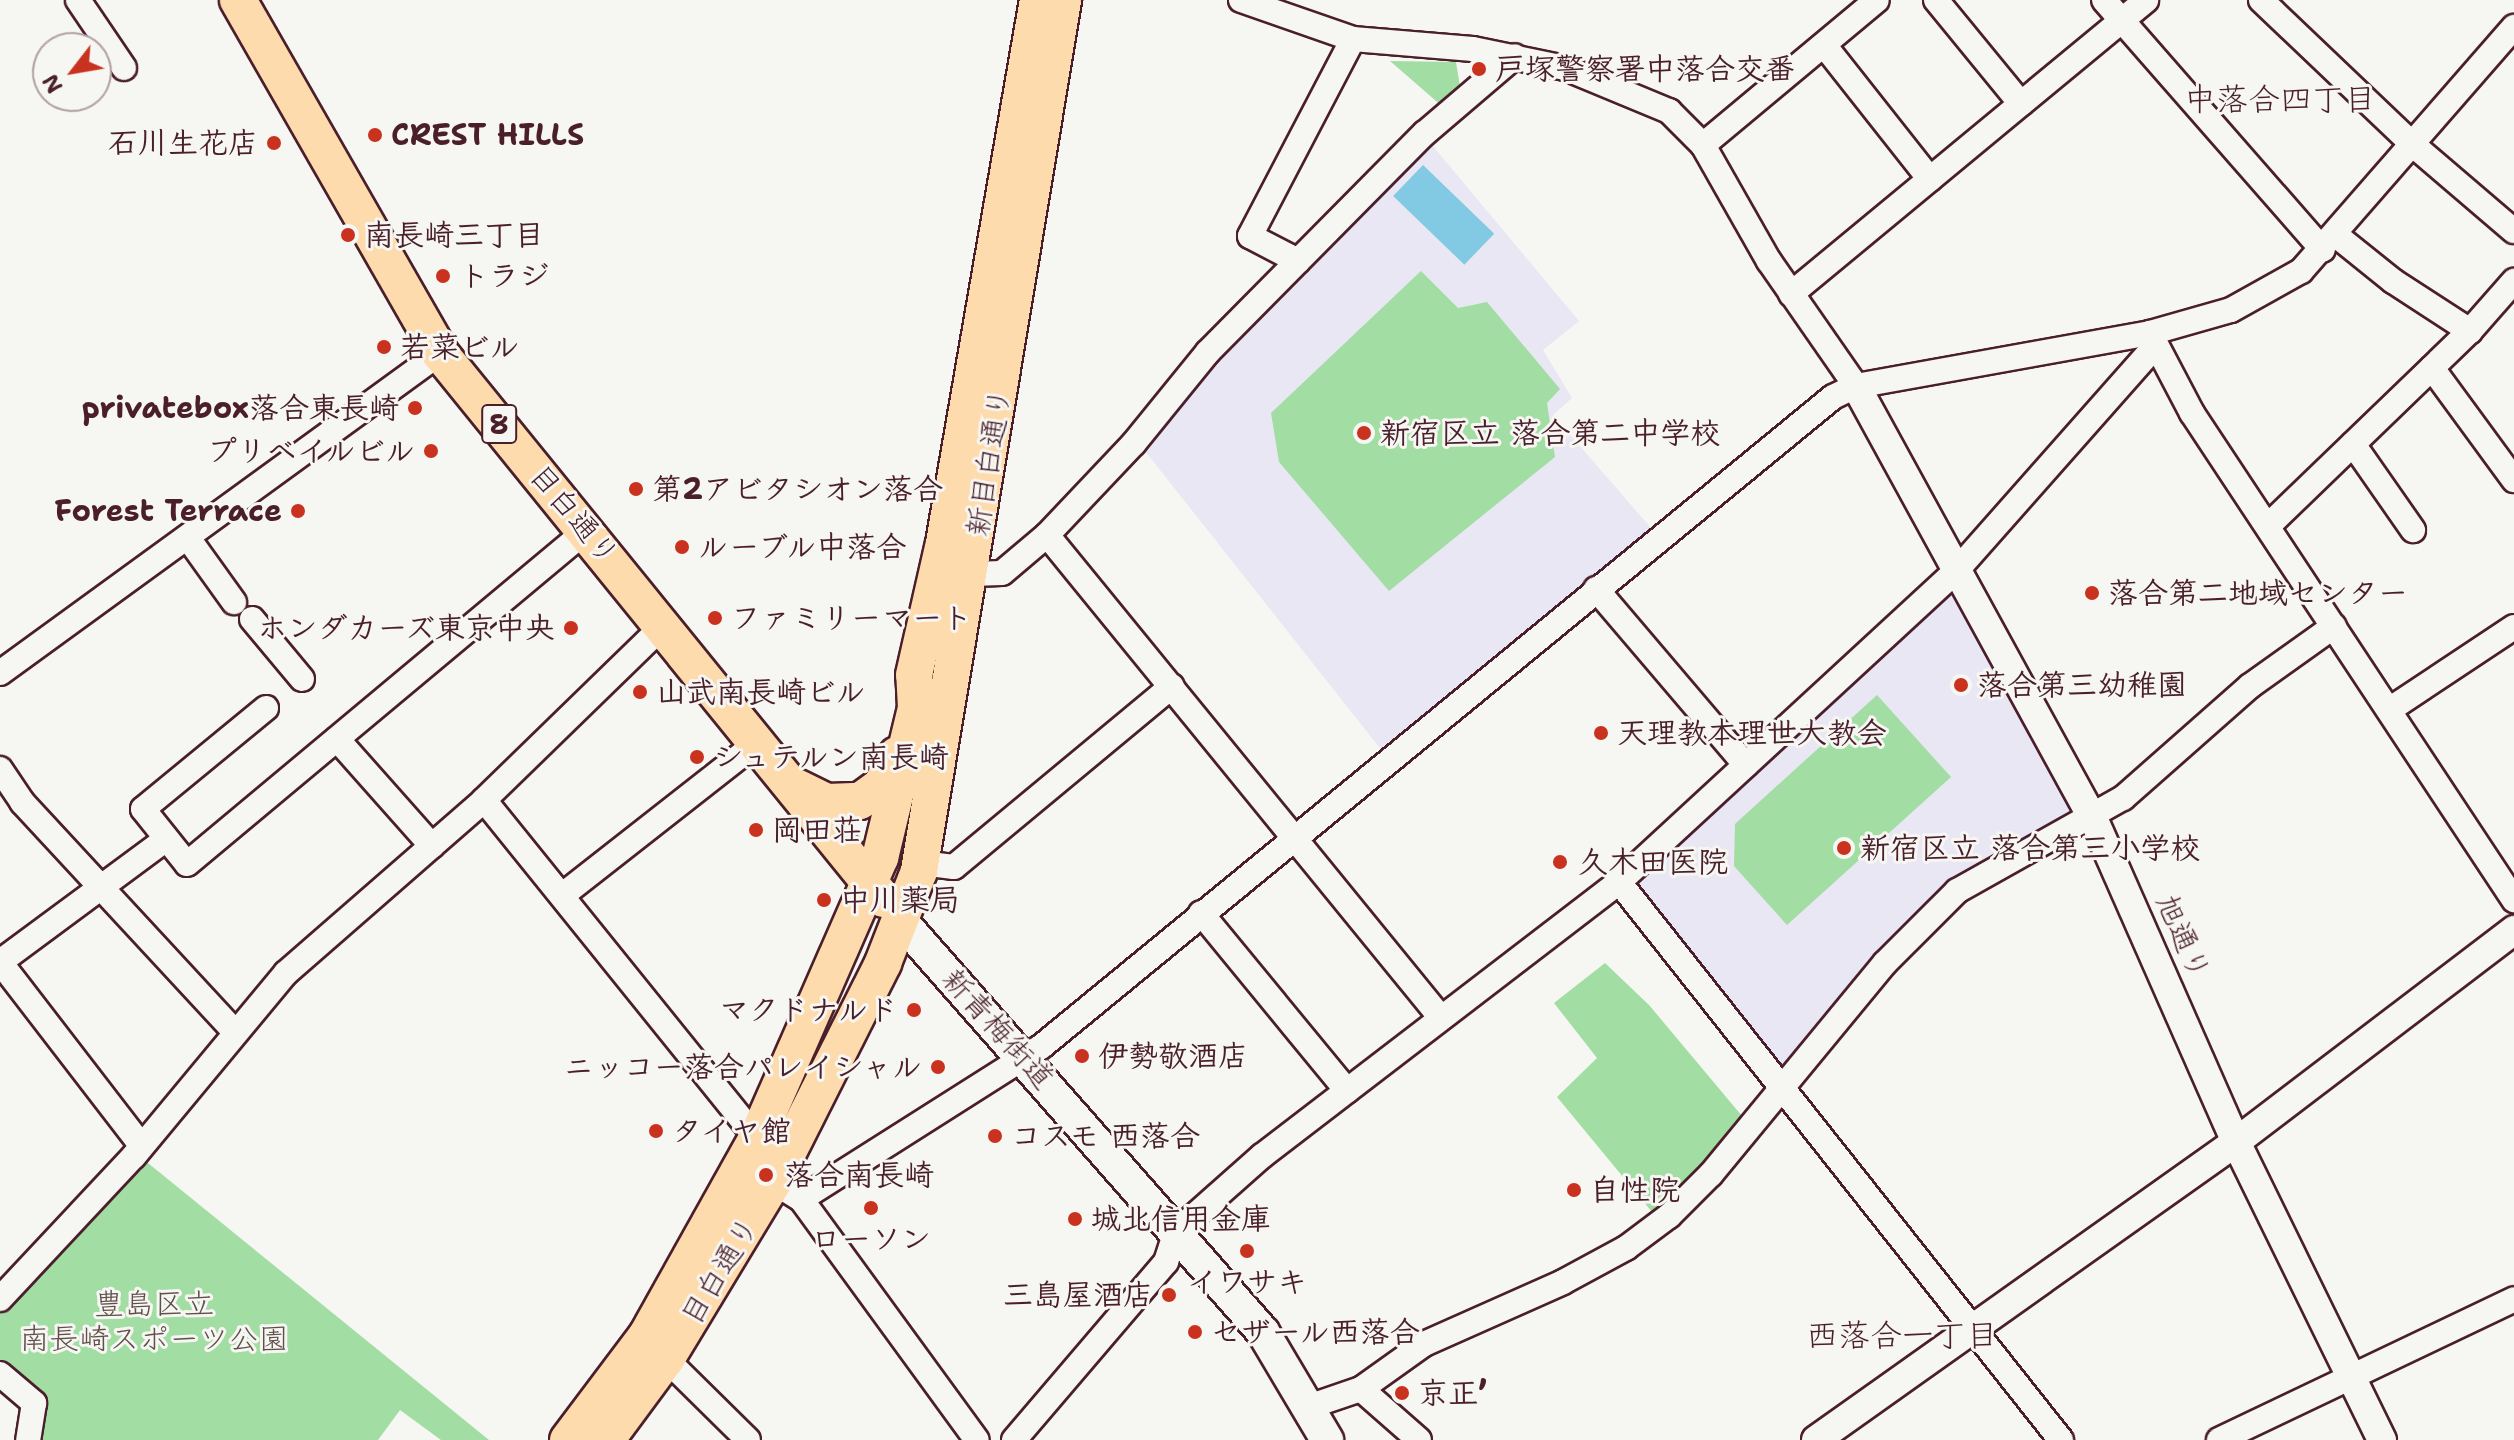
<!DOCTYPE html>
<html>
<head>
<meta charset="utf-8">
<style>
  body { margin:0 }
  #map { position:relative; width:2514px; height:1440px; overflow:hidden; background:#f6f6f2; font-family:"Shantell Sans","Klee One",sans-serif }
  div>[style] { position:absolute }
  .built>* { inset:0; background:#e8e7f3 }
  .green>* { inset:0; background:#a2dda3 }
  .water>* { inset:0; background:#82c9e3; transform-origin:0 0 }
  .roads { filter:drop-shadow(2px 0 #4a1f2b) drop-shadow(-2px 0 #4a1f2b) drop-shadow(0 2px #4a1f2b) drop-shadow(0 -2px #4a1f2b) }
  .minor>* { height:24px; margin:-12px; padding:0 12px; transform-origin:12px; border-radius:12px; background:#f6f6f2 }
  .tertiary>* { height:28px; margin:-14px; padding:0 14px; transform-origin:14px; border-radius:14px; background:#f6f6f2 }
  .secondary>* { height:32px; margin:-16px; padding:0 16px; transform-origin:16px; border-radius:16px; background:#f6f6f2 }
  .primary>* { height:36px; margin:-18px; padding:0 18px; transform-origin:18px; border-radius:18px; background:#fedbac }
  .dots>* { width:22px; height:22px; translate:-50% -50%; box-sizing:border-box; border:4px solid #f6f6f2; border-radius:50% }
  span { translate:-50% -50%; white-space:nowrap; text-align:center; line-height:1.15; -webkit-text-stroke:6px #f6f6f2; paint-order:stroke }
  .shield-label span { padding:2px 6px; background:#f6f6f2; border:2px solid; border-radius:6px; -webkit-text-stroke-width:0 }
  .shield-label { font-size:28px; color:#4a1f2b; font-weight:700 }
  .poi-label { font-size:30px; color:#4a1f2b; font-weight:700 }
  .left { translate:0 -50%; text-align:left }
  .right { translate:-100% -50%; text-align:right }
  .street-label { font-size:30px; color:#4a1f2b }
  .park-label { font-size:30px; color:#604e49 }
  .neighbourhood-label { font-size:32px; color:#4a1f2b }
  .north { position:absolute; left:32px; top:32px; width:80px; height:80px; box-sizing:border-box; background:#f6f6f2; border:2px solid #b1a0a2; border-radius:50%; rotate:239deg; font-size:22px; font-weight:700; line-height:32px; text-align:center; color:#4a1f2b }
  .north::after { content:''; display:block; margin:auto; width:28px; height:36px; background:#c8321e; clip-path:polygon(50% 0,100% 100%,50% 72%,0 100%) }
</style>
</head>
<body>
<div id="map">
  <div class="built">
    <i style="clip-path:polygon(1432px 145px,1579px 321px,1543px 350px,1572px 398px,1553px 415px,1651px 528px,1383px 752px,1145px 451px,1244px 332px)"></i>
    <i style="clip-path:polygon(1957px 570px,2093px 818px,1987px 870px,1781px 1084px,1619px 882px)"></i>
  </div>
  <div class="green">
    <i style="clip-path:polygon(1390px 61px,1456px 62px,1461px 93px,1443px 107px)"></i>
    <i style="clip-path:polygon(1421px 271px,1458px 308px,1487px 302px,1560px 389px,1547px 403px,1555px 457px,1389px 591px,1279px 462px,1271px 413px)"></i>
    <i style="clip-path:polygon(1877px 695px,1951px 777px,1787px 925px,1734px 866px,1735px 824px)"></i>
    <i style="clip-path:polygon(1605px 963px,1649px 1005px,1742px 1116px,1679px 1190px,1652px 1212px,1557px 1097px,1597px 1058px,1554px 1003px)"></i>
    <i style="clip-path:polygon(143px 1159px,489px 1440px,441px 1440px,400px 1410px,378px 1440px,35px 1440px,42px 1404px,0 1364px,0 1314px)"></i>
  </div>
  <div class="water">
    <i style="left:1423px;top:165px;width:99px;height:43px;rotate:44deg"></i>
  </div>
  <div class="roads">
    <div class="minor">
      <i style="left:78px;top:0;width:82px;rotate:55.9deg"></i>
      <i style="left:1241px;top:0;width:119px;rotate:19.2deg"></i>
      <i style="left:1353px;top:39px;width:120px;rotate:4.8deg"></i>
      <i style="left:1473px;top:49px;width:94px;rotate:11.7deg"></i>
      <i style="left:1565px;top:68px;width:113px;rotate:22.5deg"></i>
      <i style="left:1669px;top:111px;width:48px;rotate:45deg"></i>
      <i style="left:1703px;top:145px;width:133px;rotate:60.4deg"></i>
      <i style="left:1769px;top:261px;width:152px;rotate:55.2deg"></i>
      <i style="left:1936px;top:0;width:134px;rotate:50.7deg"></i>
      <i style="left:2104px;top:0;width:332px;rotate:48.8deg"></i>
      <i style="left:2261px;top:0;width:209px;rotate:43.6deg"></i>
      <i style="left:2412px;top:144px;width:134px;rotate:40.5deg"></i>
      <i style="left:1824px;top:45px;width:171px;rotate:51.7deg"></i>
      <i style="left:1703px;top:145px;width:226px;rotate:-39.8deg"></i>
      <i style="left:2337px;top:236px;width:72px;rotate:38.8deg"></i>
      <i style="left:2393px;top:281px;width:92px;rotate:33deg"></i>
      <i style="left:1298px;top:261px;width:54px;rotate:-152.5deg"></i>
      <i style="left:1250px;top:236px;width:222px;rotate:-62.4deg"></i>
      <i style="left:1791px;top:294px;width:461px;rotate:-39.6deg"></i>
      <i style="left:2150px;top:333px;width:90px;rotate:62.3deg"></i>
      <i style="left:2192px;top:413px;width:584px;rotate:56.53deg"></i>
      <i style="left:2432px;top:368px;width:139px;rotate:53.8deg"></i>
      <i style="left:2353px;top:444px;width:105px;rotate:55.1deg"></i>
      <i style="left:2269px;top:525px;width:279px;rotate:-44deg"></i>
      <i style="left:2470px;top:331px;width:67px;rotate:-48.7deg"></i>
      <i style="left:1047px;top:535px;width:623px;rotate:50.79deg"></i>
      <i style="left:188px;top:538px;width:79px;rotate:54.3deg"></i>
      <i style="left:971px;top:574px;width:31px;rotate:-2deg"></i>
      <i style="left:1002px;top:573px;width:59px;rotate:-40.2deg"></i>
      <i style="left:1047px;top:535px;width:127px;rotate:-46.6deg"></i>
      <i style="left:1134px;top:443px;width:117px;rotate:-50.9deg"></i>
      <i style="left:1208px;top:352px;width:308px;rotate:-45.3deg"></i>
      <i style="left:1425px;top:133px;width:118px;rotate:-40.5deg"></i>
      <i style="left:1596px;top:589px;width:231px;rotate:49.6deg"></i>
      <i style="left:252px;top:619px;width:78px;rotate:50.2deg"></i>
      <i style="left:0;top:673px;width:544px;rotate:-36.03deg"></i>
      <i style="left:266px;top:708px;width:159px;rotate:140.6deg"></i>
      <i style="left:143px;top:809px;width:70px;rotate:51.3deg"></i>
      <i style="left:187px;top:864px;width:521px;rotate:-39.86deg"></i>
      <i style="left:2389px;top:710px;width:150px;rotate:-33.6deg"></i>
      <i style="left:337px;top:739px;width:143px;rotate:48.4deg"></i>
      <i style="left:0;top:769px;width:40px;rotate:56deg"></i>
      <i style="left:22px;top:802px;width:313px;rotate:47.2deg"></i>
      <i style="left:484px;top:800px;width:434px;rotate:51.1deg"></i>
      <i style="left:921px;top:863px;width:33px;rotate:7deg"></i>
      <i style="left:954px;top:867px;width:283px;rotate:-39.7deg"></i>
      <i style="left:1619px;top:882px;width:712px;rotate:51.62deg"></i>
      <i style="left:564px;top:894px;width:246px;rotate:-38.1deg"></i>
      <i style="left:1201px;top:913px;width:230px;rotate:50.6deg"></i>
      <i style="left:0;top:962px;width:231px;rotate:52.4deg"></i>
      <i style="left:0;top:962px;width:207px;rotate:-36.5deg"></i>
      <i style="left:788px;top:1191px;width:15px;rotate:32deg"></i>
      <i style="left:801px;top:1199px;width:298px;rotate:53.9deg"></i>
      <i style="left:801px;top:1199px;width:285px;rotate:-32.4deg"></i>
      <i style="left:1042px;top:1046px;width:1023px;rotate:-39.37deg"></i>
      <i style="left:1833px;top:397px;width:25px;rotate:-26deg"></i>
      <i style="left:1856px;top:386px;width:299px;rotate:-10.2deg"></i>
      <i style="left:2150px;top:333px;width:84px;rotate:-15.9deg"></i>
      <i style="left:2231px;top:310px;width:80px;rotate:-29.1deg"></i>
      <i style="left:2301px;top:271px;width:324px;rotate:-48.9deg"></i>
      <i style="left:0;top:1299px;width:196px;rotate:-46.9deg"></i>
      <i style="left:134px;top:1156px;width:238px;rotate:-50.3deg"></i>
      <i style="left:286px;top:973px;width:263px;rotate:-41.1deg"></i>
      <i style="left:484px;top:800px;width:252px;rotate:-44.2deg"></i>
      <i style="left:666px;top:1359px;width:115px;rotate:44.6deg"></i>
      <i style="left:0;top:1374px;width:45px;rotate:40.5deg"></i>
      <i style="left:34px;top:1403px;width:37px;rotate:99deg"></i>
      <i style="left:1361px;top:1389px;width:77px;rotate:-35.5deg"></i>
      <i style="left:1424px;top:1344px;width:152px;rotate:-24deg"></i>
      <i style="left:1563px;top:1282px;width:72px;rotate:-28.4deg"></i>
      <i style="left:1626px;top:1248px;width:54px;rotate:-36.7deg"></i>
      <i style="left:1669px;top:1216px;width:59px;rotate:-45deg"></i>
      <i style="left:1711px;top:1174px;width:273px;rotate:-50.5deg"></i>
      <i style="left:1885px;top:963px;width:102px;rotate:-45deg"></i>
      <i style="left:1957px;top:891px;width:190px;rotate:-29.3deg"></i>
      <i style="left:2123px;top:798px;width:169px;rotate:-41.4deg"></i>
      <i style="left:2250px;top:686px;width:103px;rotate:-35.5deg"></i>
      <i style="left:1311px;top:1406px;width:53px;rotate:-18.8deg"></i>
      <i style="left:1361px;top:1389px;width:77px;rotate:41.3deg"></i>
      <i style="left:1014px;top:1440px;width:234px;rotate:-49.5deg"></i>
      <i style="left:1166px;top:1262px;width:32px;rotate:-72deg"></i>
      <i style="left:1176px;top:1232px;width:115px;rotate:-41.5deg"></i>
      <i style="left:1262px;top:1156px;width:450px;rotate:-37.5deg"></i>
      <i style="left:1619px;top:882px;width:460px;rotate:-42.7deg"></i>
      <i style="left:1957px;top:570px;width:300px;rotate:-48.5deg"></i>
      <i style="left:2219px;top:1440px;width:327px;rotate:-25.5deg"></i>
    </div>
    <div class="tertiary">
      <i style="left:1856px;top:386px;width:493px;rotate:61.3deg"></i>
      <i style="left:2093px;top:818px;width:354px;rotate:66.2deg"></i>
      <i style="left:2236px;top:1142px;width:332px;rotate:63.9deg"></i>
      <i style="left:1816px;top:1440px;width:515px;rotate:-35.36deg"></i>
      <i style="left:2236px;top:1142px;width:350px;rotate:-37.3deg"></i>
    </div>
    <div class="secondary">
      <i style="left:902px;top:922px;width:546px;rotate:48.64deg"></i>
      <i style="left:1263px;top:1332px;width:126px;rotate:59.3deg"></i>
    </div>
    <div class="primary">
      <i style="left:238px;top:0;width:407px;rotate:60.2deg"></i>
      <i style="left:440px;top:353px;width:703px;rotate:50.95deg"></i>
      <i style="left:796px;top:787px;width:34px;rotate:26deg"></i>
      <i style="left:827px;top:802px;width:33px;rotate:-2deg"></i>
      <i style="left:860px;top:801px;width:26px;rotate:-36deg"></i>
      <i style="left:881px;top:786px;width:35px;rotate:-63deg"></i>
      <i style="left:568px;top:1440px;width:131px;rotate:-53deg"></i>
      <i style="left:647px;top:1335px;width:226px;rotate:-60.8deg"></i>
      <i style="left:757px;top:1138px;width:306px;rotate:-66.3deg"></i>
      <i style="left:880px;top:858px;width:154px;rotate:-76.5deg"></i>
      <i style="left:916px;top:708px;width:33px;rotate:-93deg"></i>
      <i style="left:914px;top:675px;width:135px;rotate:-77.2deg"></i>
      <i style="left:944px;top:543px;width:551px;rotate:-80.18deg"></i>
      <i style="left:606px;top:1440px;width:101px;rotate:-53.5deg"></i>
      <i style="left:666px;top:1359px;width:207px;rotate:-58.8deg"></i>
      <i style="left:773px;top:1182px;width:245px;rotate:-63.3deg"></i>
      <i style="left:883px;top:963px;width:99px;rotate:-68.6deg"></i>
      <i style="left:919px;top:871px;width:883px;rotate:-80.61deg"></i>
    </div>
  </div>
  <div class="dots">
    <i style="left:1479px;top:69px;background:#c8321e"></i>
    <i style="left:375px;top:135px;background:#c8321e"></i>
    <i style="left:274px;top:143px;background:#c8321e"></i>
    <i style="left:348px;top:235px;background:#c8321e"></i>
    <i style="left:443px;top:276px;background:#c8321e"></i>
    <i style="left:384px;top:347px;background:#c8321e"></i>
    <i style="left:415px;top:408px;background:#c8321e"></i>
    <i style="left:1364px;top:433px;background:#c8321e"></i>
    <i style="left:431px;top:451px;background:#c8321e"></i>
    <i style="left:636px;top:489px;background:#c8321e"></i>
    <i style="left:298px;top:511px;background:#c8321e"></i>
    <i style="left:682px;top:547px;background:#c8321e"></i>
    <i style="left:2092px;top:593px;background:#c8321e"></i>
    <i style="left:715px;top:618px;background:#c8321e"></i>
    <i style="left:571px;top:628px;background:#c8321e"></i>
    <i style="left:1961px;top:685px;background:#c8321e"></i>
    <i style="left:640px;top:692px;background:#c8321e"></i>
    <i style="left:1601px;top:733px;background:#c8321e"></i>
    <i style="left:697px;top:757px;background:#c8321e"></i>
    <i style="left:756px;top:830px;background:#c8321e"></i>
    <i style="left:1844px;top:848px;background:#c8321e"></i>
    <i style="left:1560px;top:862px;background:#c8321e"></i>
    <i style="left:824px;top:900px;background:#c8321e"></i>
    <i style="left:914px;top:1010px;background:#c8321e"></i>
    <i style="left:1082px;top:1056px;background:#c8321e"></i>
    <i style="left:938px;top:1067px;background:#c8321e"></i>
    <i style="left:656px;top:1131px;background:#c8321e"></i>
    <i style="left:995px;top:1136px;background:#c8321e"></i>
    <i style="left:766px;top:1175px;background:#c8321e"></i>
    <i style="left:1574px;top:1190px;background:#c8321e"></i>
    <i style="left:871px;top:1208px;background:#c8321e"></i>
    <i style="left:1075px;top:1219px;background:#c8321e"></i>
    <i style="left:1247px;top:1251px;background:#c8321e"></i>
    <i style="left:1169px;top:1295px;background:#c8321e"></i>
    <i style="left:1195px;top:1332px;background:#c8321e"></i>
    <i style="left:1402px;top:1393px;background:#c8321e"></i>
  </div>
  <div class="shield-label">
    <span style="left:499px;top:424px">8</span>
  </div>
  <div class="poi-label">
    <span class="left" style="left:1495px;top:69px">戸塚警察署中落合交番</span>
    <span class="left" style="left:391px;top:135px">CREST HILLS</span>
    <span class="right" style="left:258px;top:143px">石川生花店</span>
    <span class="left" style="left:364px;top:235px">南長崎三丁目</span>
    <span class="left" style="left:459px;top:276px">トラジ</span>
    <span class="left" style="left:400px;top:347px">若菜ビル</span>
    <span class="right" style="left:399px;top:408px">privatebox落合東長崎</span>
    <span class="left" style="left:1380px;top:433px">新宿区立 落合第二中学校</span>
    <span class="right" style="left:415px;top:451px">プリベイルビル</span>
    <span class="left" style="left:652px;top:489px">第2アビタシオン落合</span>
    <span class="right" style="left:282px;top:511px">Forest Terrace</span>
    <span class="left" style="left:698px;top:547px">ルーブル中落合</span>
    <span class="left" style="left:2108px;top:593px">落合第二地域センター</span>
    <span class="left" style="left:731px;top:618px">ファミリーマート</span>
    <span class="right" style="left:555px;top:628px">ホンダカーズ東京中央</span>
    <span class="left" style="left:1977px;top:685px">落合第三幼稚園</span>
    <span class="left" style="left:656px;top:692px">山武南長崎ビル</span>
    <span class="left" style="left:1617px;top:733px">天理教本理世大教会</span>
    <span class="left" style="left:713px;top:757px">シュテルン南長崎</span>
    <span class="left" style="left:772px;top:830px">岡田荘</span>
    <span class="left" style="left:1860px;top:848px">新宿区立 落合第三小学校</span>
    <span class="left" style="left:1578px;top:862px">久木田医院</span>
    <span class="left" style="left:840px;top:900px">中川薬局</span>
    <span class="right" style="left:898px;top:1010px">マクドナルド</span>
    <span class="left" style="left:1098px;top:1056px">伊勢敬酒店</span>
    <span class="right" style="left:922px;top:1067px">ニッコー落合パレイシャル</span>
    <span class="left" style="left:672px;top:1131px">タイヤ館</span>
    <span class="left" style="left:1011px;top:1136px">コスモ 西落合</span>
    <span class="left" style="left:784px;top:1175px">落合南長崎</span>
    <span class="left" style="left:1590px;top:1190px">自性院</span>
    <span class="left" style="left:1091px;top:1219px">城北信用金庫</span>
    <span style="left:871px;top:1239px">ローソン</span>
    <span style="left:1247px;top:1282px">イワサキ</span>
    <span class="right" style="left:1153px;top:1295px">三島屋酒店</span>
    <span class="left" style="left:1211px;top:1332px">セザール西落合</span>
    <span class="left" style="left:1418px;top:1393px">京正’</span>
  </div>
  <div class="street-label">
    <span style="left:989px;top:462px;rotate:-81deg">新目白通り</span>
    <span style="left:574px;top:515px;rotate:50deg">目白通り</span>
    <span style="left:2183px;top:937px;rotate:66deg">旭通り</span>
    <span style="left:998px;top:1029px;rotate:48deg">新青梅街道</span>
    <span style="left:720px;top:1271px;rotate:-59deg">目白通り</span>
  </div>
  <div class="park-label">
    <span style="left:154px;top:1321px">豊島区立<br>南長崎スポーツ公園</span>
  </div>
  <div class="neighbourhood-label">
    <span style="left:2280px;top:99px">中落合四丁目</span>
    <span style="left:1902px;top:1335px">西落合一丁目</span>
  </div>
  <div class="north">N</div>
</div>
</body>
</html>
